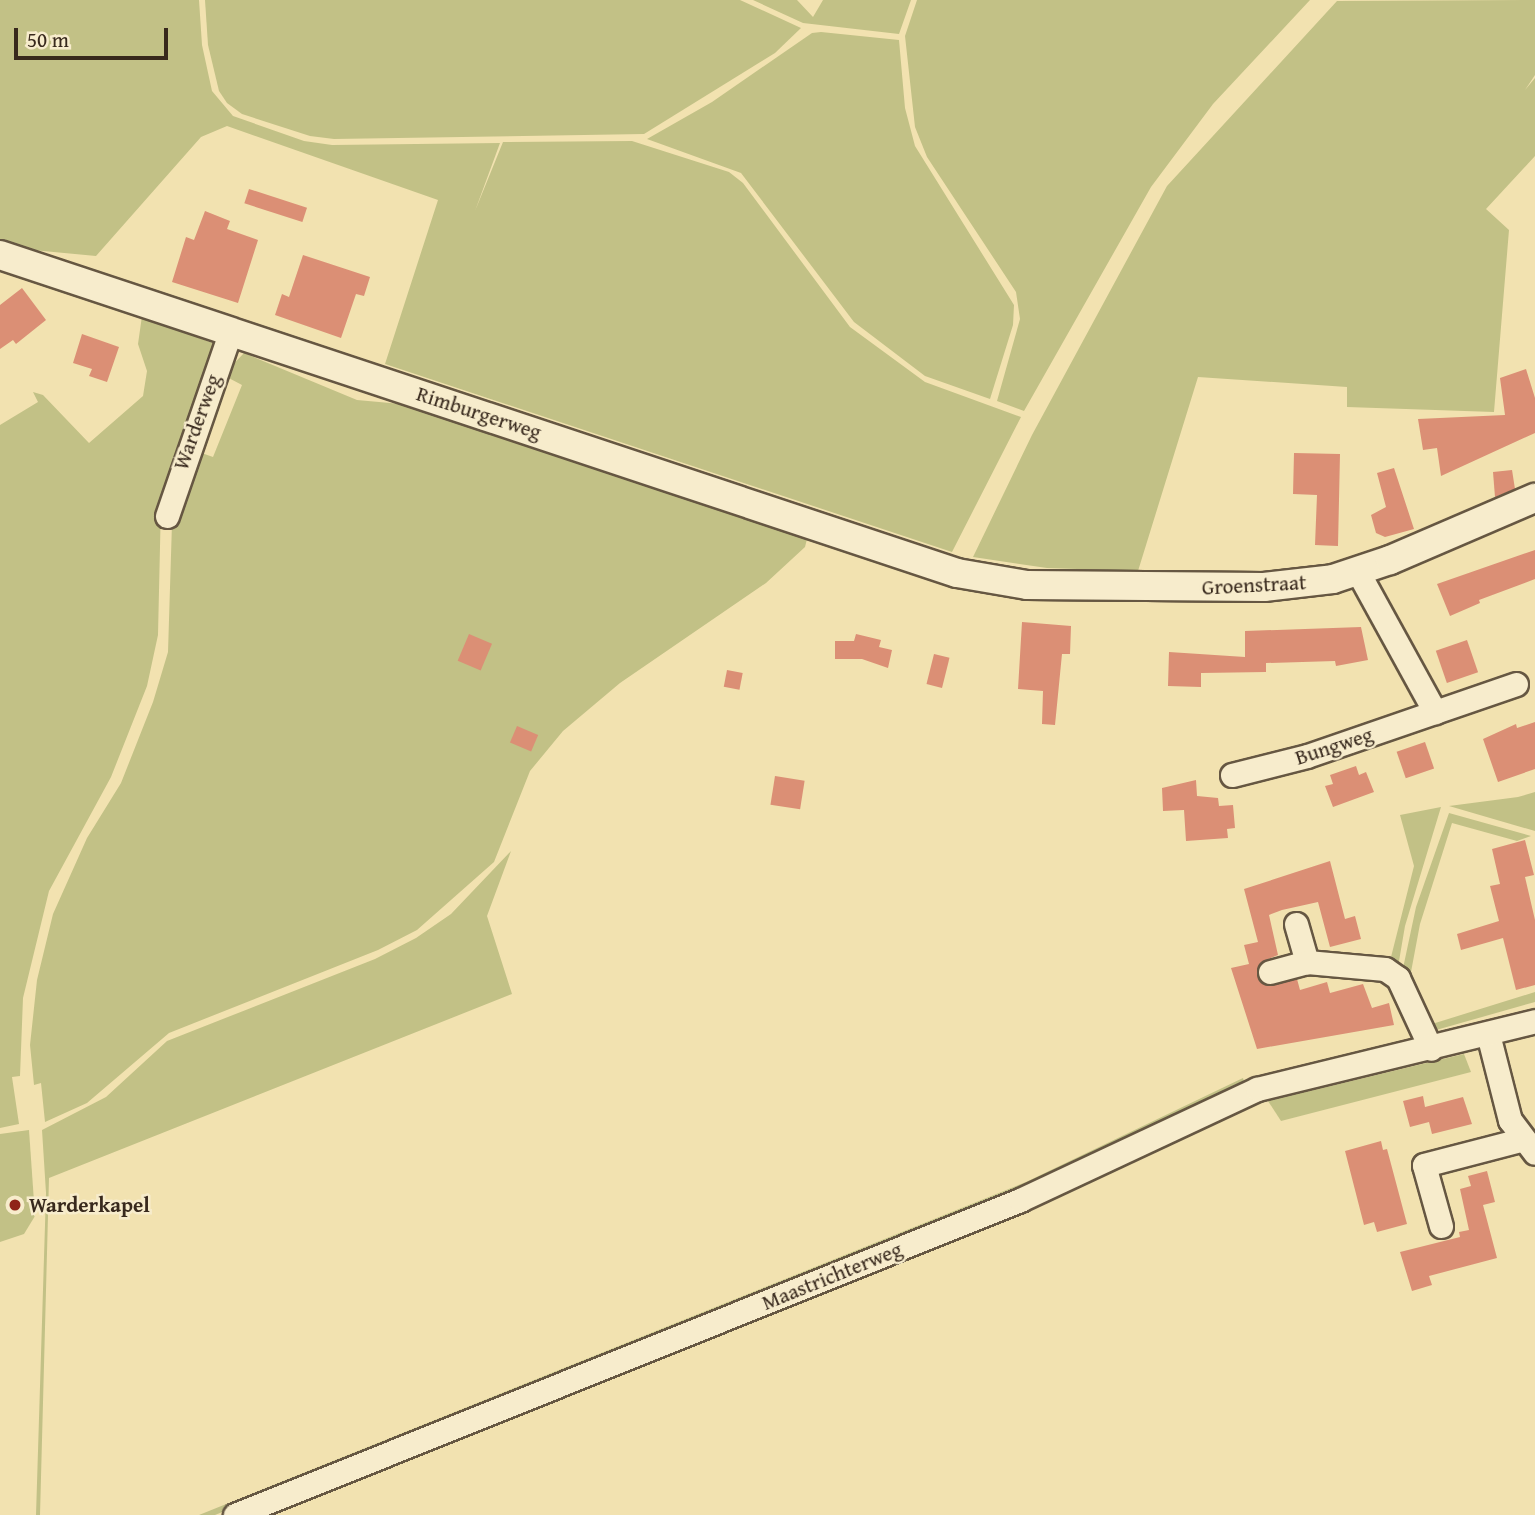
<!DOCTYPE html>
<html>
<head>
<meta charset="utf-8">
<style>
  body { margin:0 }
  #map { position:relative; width:1535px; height:1515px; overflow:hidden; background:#f2e2b0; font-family:"Gentium Book Plus",serif }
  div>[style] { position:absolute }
  .green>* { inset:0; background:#c2c186 }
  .building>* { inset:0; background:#db8f75; transform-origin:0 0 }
  .roads { filter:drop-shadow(2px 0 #665742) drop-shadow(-2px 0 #665742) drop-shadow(0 2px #665742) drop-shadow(0 -2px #665742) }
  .minor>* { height:23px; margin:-11.5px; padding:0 11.5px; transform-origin:11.5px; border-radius:11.5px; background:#f7eccc }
  .tertiary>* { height:28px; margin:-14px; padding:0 14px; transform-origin:14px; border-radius:14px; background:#f7eccc }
  .dots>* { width:19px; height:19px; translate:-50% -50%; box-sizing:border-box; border:4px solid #f7eccc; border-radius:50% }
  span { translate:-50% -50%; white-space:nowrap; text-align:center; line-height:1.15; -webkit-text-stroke:5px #f7eccc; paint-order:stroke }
  .street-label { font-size:21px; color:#38291d }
  .poi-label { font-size:21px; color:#38291d; font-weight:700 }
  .left { translate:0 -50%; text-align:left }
  .scale { position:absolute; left:14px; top:28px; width:154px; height:32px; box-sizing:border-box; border:4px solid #38291d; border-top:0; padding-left:9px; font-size:21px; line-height:24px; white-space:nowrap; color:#38291d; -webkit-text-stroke:5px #f7eccc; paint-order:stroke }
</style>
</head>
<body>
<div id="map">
  <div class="green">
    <i style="clip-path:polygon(0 0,199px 0,202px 45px,212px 91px,233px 116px,304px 141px,332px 145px,500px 143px,475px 211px,503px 142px,632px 141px,729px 172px,743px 183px,850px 327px,925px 382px,1021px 417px,952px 552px,385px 364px,438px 200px,227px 126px,201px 137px,96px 256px,22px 249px,0 239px)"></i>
    <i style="clip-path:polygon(205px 0,740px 0,801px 28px,775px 53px,644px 134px,334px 139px,310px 136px,242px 114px,227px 103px,219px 91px,208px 45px)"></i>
    <i style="clip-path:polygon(753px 0,797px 0,813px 17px,823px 0,911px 0,899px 34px,803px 23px)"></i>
    <i style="clip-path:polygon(917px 0,1310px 0,1213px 104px,1151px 187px,1024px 411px,997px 401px,1020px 319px,1016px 292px,927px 157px,915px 127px,905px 36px)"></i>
    <i style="clip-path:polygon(1535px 0,1535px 75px,1525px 90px,1535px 78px,1535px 156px,1486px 209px,1509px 230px,1494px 412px,1347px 407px,1347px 387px,1198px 377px,1138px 571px,1047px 568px,973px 557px,1032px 435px,1167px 186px,1337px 1px)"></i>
    <i style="clip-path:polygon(821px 32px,899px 40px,905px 108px,915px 146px,1014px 305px,1013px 325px,990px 399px,925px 376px,854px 322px,741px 173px,647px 139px,712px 102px,812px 33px)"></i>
    <i style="clip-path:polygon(142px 316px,215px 344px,161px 503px,158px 635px,147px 686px,111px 777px,49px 891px,23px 998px,20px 1076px,12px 1077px,19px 1124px,0 1128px,0 425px,38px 402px,33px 392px,43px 395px,89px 443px,143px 396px,147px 371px,138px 344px)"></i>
    <i style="clip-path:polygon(244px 353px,357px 400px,401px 404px,403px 399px,807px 539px,805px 547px,766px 583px,620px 683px,563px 731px,530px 771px,494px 862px,417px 930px,378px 950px,169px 1033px,87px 1103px,45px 1122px,41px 1083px,34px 1085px,30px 1045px,37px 980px,53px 914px,87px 838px,121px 783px,153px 702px,168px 652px,172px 523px,193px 450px,213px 457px,242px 385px,223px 375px)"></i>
    <i style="clip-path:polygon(1535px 792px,1535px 831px,1449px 806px,1518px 797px)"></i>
    <i style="clip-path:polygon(1441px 807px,1405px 926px,1398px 967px,1390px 961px,1414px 866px,1400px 815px)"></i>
    <i style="clip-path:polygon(1449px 813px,1531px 836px,1517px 841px,1452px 823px,1420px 924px,1411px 972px,1432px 1024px,1535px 992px,1535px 1002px,1429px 1032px,1402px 973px,1416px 907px)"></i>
    <i style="clip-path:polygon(511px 851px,487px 916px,512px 994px,49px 1178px,40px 1515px,36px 1515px,46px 1193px,42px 1130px,106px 1097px,167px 1041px,375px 959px,416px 938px,451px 914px)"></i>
    <i style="clip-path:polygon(1464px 1054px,1471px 1072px,1281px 1121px,1268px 1101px)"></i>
    <i style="clip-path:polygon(1243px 1078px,1245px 1085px,1180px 1111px,1011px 1193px,215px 1515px,199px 1515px,1026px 1182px)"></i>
    <i style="clip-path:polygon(29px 1130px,35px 1216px,24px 1234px,0 1242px,0 1134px)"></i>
  </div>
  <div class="building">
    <i style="left:249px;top:189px;width:61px;height:15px;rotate:18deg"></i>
    <i style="clip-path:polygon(205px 211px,230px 221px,227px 229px,258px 240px,238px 303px,172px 282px,186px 237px,194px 240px)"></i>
    <i style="clip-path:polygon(303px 255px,370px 277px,364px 296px,356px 294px,341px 338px,275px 315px,282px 294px,289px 297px)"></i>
    <i style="clip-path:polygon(22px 288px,46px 320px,16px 344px,13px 340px,0 349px,0 305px)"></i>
    <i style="clip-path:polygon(82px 334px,119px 347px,107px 382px,89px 376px,92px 369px,73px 363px)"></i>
    <i style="clip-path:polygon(1526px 369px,1535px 398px,1535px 433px,1441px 476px,1437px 448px,1423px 450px,1418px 419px,1505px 415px,1500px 378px)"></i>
    <i style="clip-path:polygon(1294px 453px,1340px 454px,1338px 546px,1315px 545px,1317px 495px,1293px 494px)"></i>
    <i style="clip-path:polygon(1394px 468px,1414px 529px,1385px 537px,1376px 533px,1371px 515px,1386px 507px,1377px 473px)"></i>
    <i style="clip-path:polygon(1512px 470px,1515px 489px,1495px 497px,1493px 472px)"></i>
    <i style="clip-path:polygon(1535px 550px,1535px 579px,1479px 600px,1480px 603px,1450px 616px,1437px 584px)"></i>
    <i style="clip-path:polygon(1022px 622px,1071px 626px,1070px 654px,1062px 654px,1055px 725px,1042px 724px,1043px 691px,1018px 689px)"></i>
    <i style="clip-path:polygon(1361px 627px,1368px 660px,1336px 666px,1335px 661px,1266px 663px,1266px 672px,1201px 673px,1201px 687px,1168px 686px,1169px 652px,1245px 657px,1245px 631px)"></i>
    <i style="left:469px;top:634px;width:25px;height:29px;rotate:23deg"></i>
    <i style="clip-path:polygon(856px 634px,881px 640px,879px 647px,892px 650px,888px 668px,862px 659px,835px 659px,835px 641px,854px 641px)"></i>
    <i style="left:1467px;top:640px;width:34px;height:33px;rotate:71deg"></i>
    <i style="left:934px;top:654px;width:16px;height:31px;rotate:14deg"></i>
    <i style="left:727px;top:670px;width:16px;height:17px;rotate:11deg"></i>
    <i style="clip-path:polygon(1535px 722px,1535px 769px,1498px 782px,1483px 739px,1516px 724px,1517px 728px)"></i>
    <i style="left:517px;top:726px;width:23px;height:18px;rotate:23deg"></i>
    <i style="left:1425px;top:742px;width:28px;height:30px;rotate:71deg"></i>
    <i style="clip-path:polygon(1356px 766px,1359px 775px,1366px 772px,1374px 792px,1333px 807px,1325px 786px,1333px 784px,1330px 775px)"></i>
    <i style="left:775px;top:776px;width:30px;height:29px;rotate:9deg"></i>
    <i style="clip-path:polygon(1196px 780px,1197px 796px,1218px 798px,1219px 806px,1233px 805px,1235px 828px,1227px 829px,1228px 838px,1186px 841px,1184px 810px,1163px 811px,1162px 788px)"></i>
    <i style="clip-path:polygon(1525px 840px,1534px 875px,1525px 877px,1535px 920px,1535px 985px,1516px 990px,1503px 938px,1461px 950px,1457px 934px,1499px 921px,1490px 886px,1500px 884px,1492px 849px)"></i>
    <i style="clip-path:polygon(1330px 861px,1345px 919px,1355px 916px,1361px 939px,1330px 947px,1318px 902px,1282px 910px,1269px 915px,1278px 955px,1261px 962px,1257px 976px,1267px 986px,1297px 979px,1300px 990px,1327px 982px,1330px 993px,1363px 984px,1372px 1008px,1389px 1003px,1394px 1025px,1257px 1049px,1231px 968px,1249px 964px,1244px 945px,1258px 942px,1244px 889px)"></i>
    <i style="clip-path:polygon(1423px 1096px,1425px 1107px,1463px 1097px,1472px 1124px,1432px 1134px,1429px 1122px,1410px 1127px,1403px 1101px)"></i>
    <i style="clip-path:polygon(1381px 1141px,1383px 1150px,1387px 1149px,1407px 1224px,1377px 1232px,1374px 1222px,1364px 1225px,1345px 1151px)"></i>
    <i style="clip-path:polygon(1487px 1171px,1495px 1202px,1483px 1205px,1497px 1258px,1429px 1276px,1432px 1285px,1412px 1291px,1400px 1252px,1460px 1237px,1459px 1232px,1469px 1230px,1460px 1189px,1471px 1186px,1468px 1176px)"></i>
  </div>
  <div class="roads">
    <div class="minor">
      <i style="left:167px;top:516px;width:197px;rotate:-71deg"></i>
      <i style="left:1358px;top:572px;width:160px;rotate:61.2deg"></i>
      <i style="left:1232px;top:775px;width:77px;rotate:-14.2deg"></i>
      <i style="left:1307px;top:756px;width:221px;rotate:-19deg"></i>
      <i style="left:1296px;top:924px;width:40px;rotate:74deg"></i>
      <i style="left:1270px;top:972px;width:38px;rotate:-15deg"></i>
      <i style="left:1307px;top:962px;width:78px;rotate:5.1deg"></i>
      <i style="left:1385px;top:969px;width:16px;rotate:35deg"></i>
      <i style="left:1398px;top:978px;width:78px;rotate:65.1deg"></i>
      <i style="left:1488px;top:1034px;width:89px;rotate:75.7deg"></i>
      <i style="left:1510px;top:1120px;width:41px;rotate:52.9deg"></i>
      <i style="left:1441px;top:1226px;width:63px;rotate:-105.6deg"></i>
      <i style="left:1424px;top:1165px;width:100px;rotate:-14.5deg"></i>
      <i style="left:235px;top:1515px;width:846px;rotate:-21.86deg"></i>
      <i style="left:1020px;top:1200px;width:262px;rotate:-25.1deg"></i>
      <i style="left:1257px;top:1089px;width:286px;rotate:-13.7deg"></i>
    </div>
    <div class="tertiary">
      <i style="left:0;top:255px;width:1008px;rotate:18.38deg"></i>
      <i style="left:957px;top:573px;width:71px;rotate:9.7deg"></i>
      <i style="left:1027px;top:585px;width:237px;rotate:0.5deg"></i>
      <i style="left:1264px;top:587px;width:69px;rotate:-6.6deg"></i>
      <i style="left:1333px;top:579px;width:60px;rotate:-18.4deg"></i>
      <i style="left:1390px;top:560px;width:158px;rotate:-23.2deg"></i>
    </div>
  </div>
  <div class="dots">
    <i style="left:15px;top:1205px;background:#8f2418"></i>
  </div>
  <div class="street-label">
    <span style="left:479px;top:413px;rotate:18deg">Rimburgerweg</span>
    <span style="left:197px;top:422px;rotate:-70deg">Warderweg</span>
    <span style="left:1254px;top:585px;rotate:-3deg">Groenstraat</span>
    <span style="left:1334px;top:746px;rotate:-18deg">Bungweg</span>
    <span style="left:832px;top:1276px;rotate:-22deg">Maastrichterweg</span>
  </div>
  <div class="poi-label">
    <span class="left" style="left:29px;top:1205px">Warderkapel</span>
  </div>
  <div class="scale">50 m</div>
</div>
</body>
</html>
